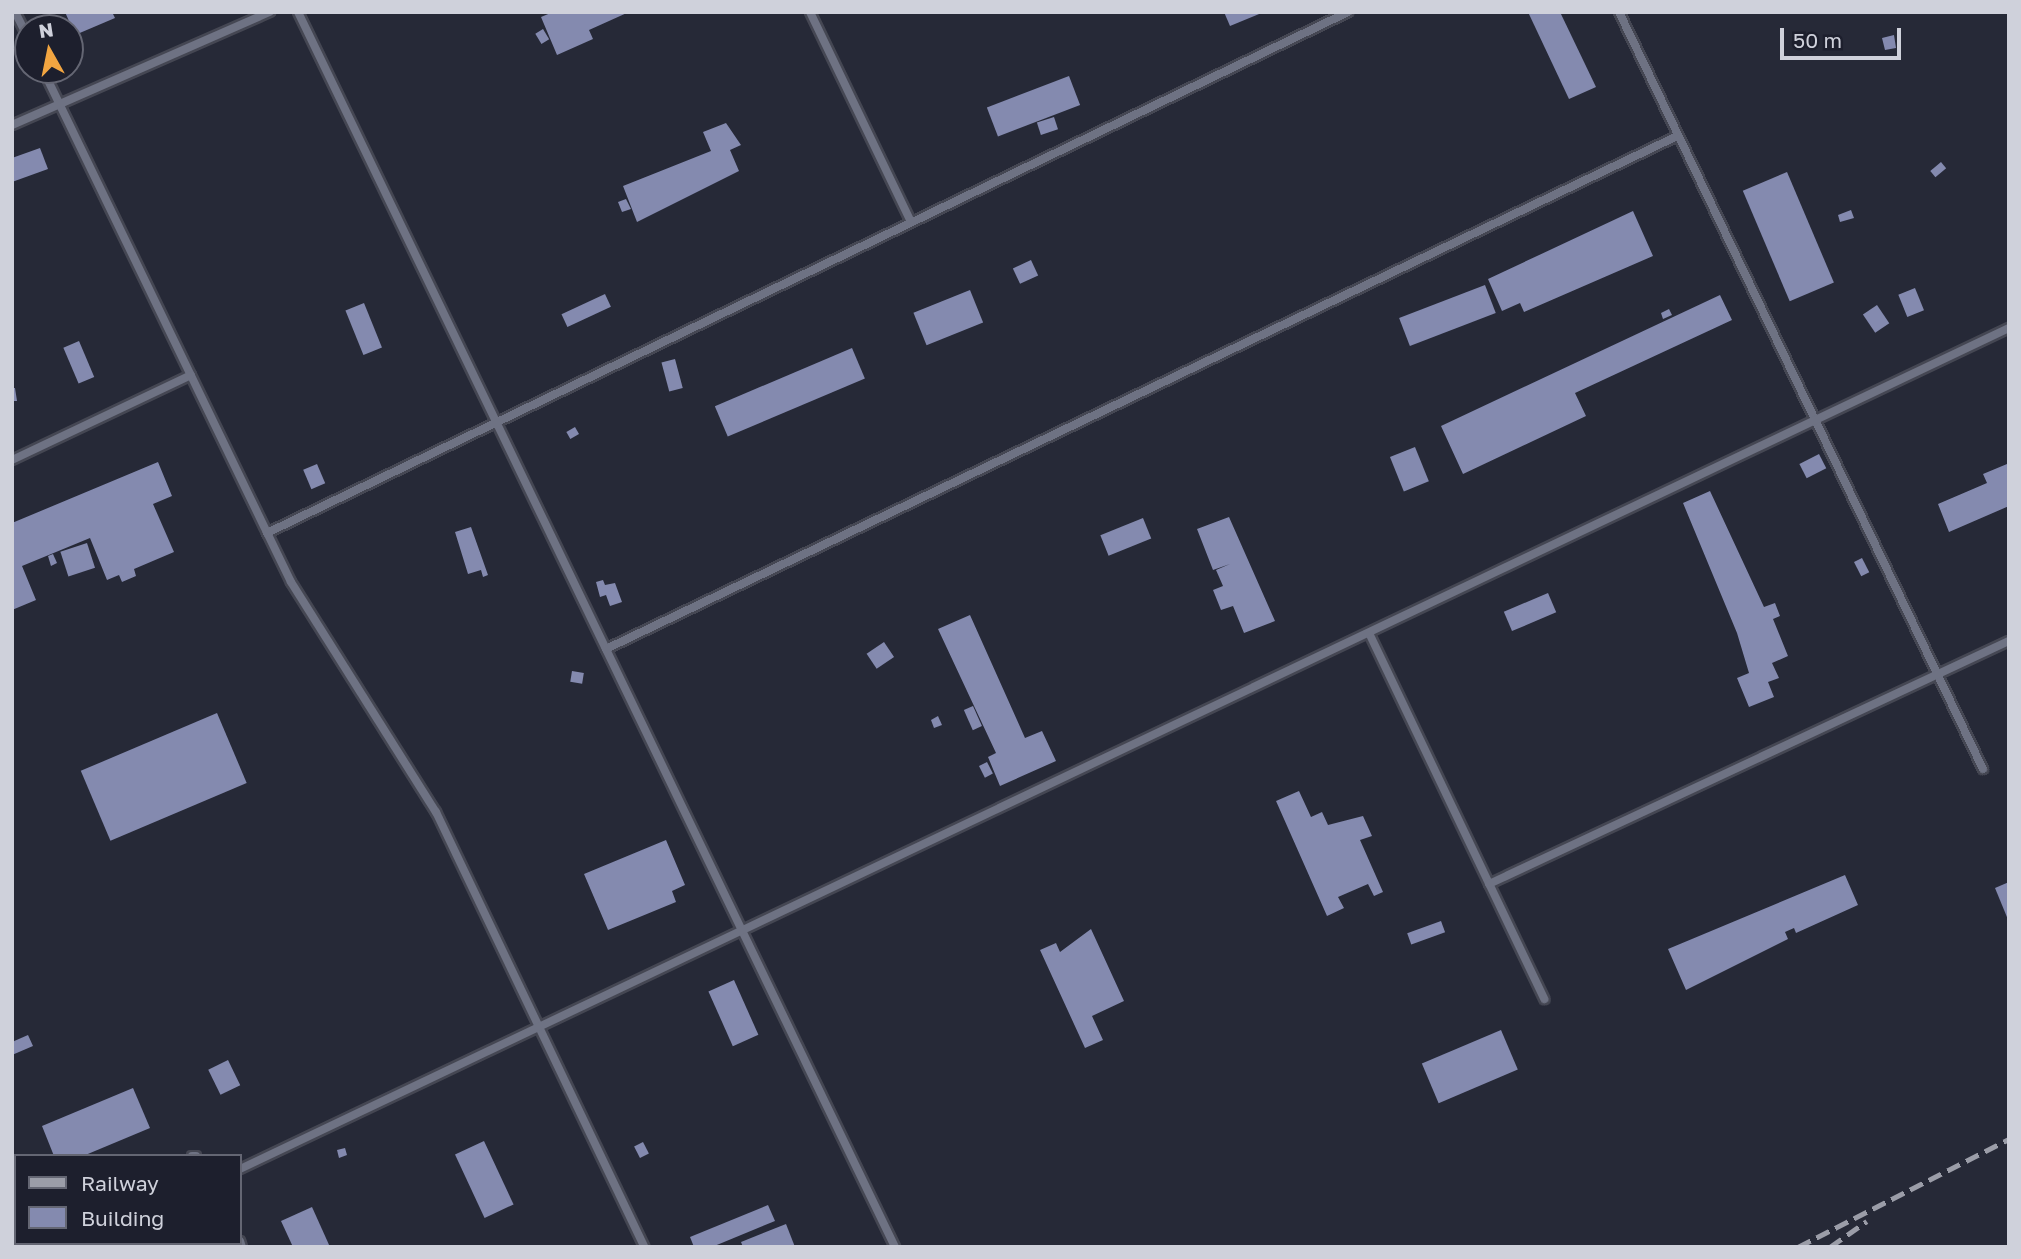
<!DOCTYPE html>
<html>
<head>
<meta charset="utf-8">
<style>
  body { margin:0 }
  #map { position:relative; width:2021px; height:1259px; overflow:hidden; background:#262937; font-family:"Golos Text",sans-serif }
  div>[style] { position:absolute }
  .building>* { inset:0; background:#848aaf; transform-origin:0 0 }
  .roads { filter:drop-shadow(2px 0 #454753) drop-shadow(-2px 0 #454753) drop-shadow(0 2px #454753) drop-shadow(0 -2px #454753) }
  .lane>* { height:8px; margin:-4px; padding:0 4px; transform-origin:4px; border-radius:4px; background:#6e7283 }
  .rail>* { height:5px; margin-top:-2.5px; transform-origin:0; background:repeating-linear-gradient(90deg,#9b9da8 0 14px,transparent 0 21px) }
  span { translate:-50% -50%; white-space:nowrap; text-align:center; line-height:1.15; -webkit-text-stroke:7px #1d1f2d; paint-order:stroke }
  .frame { position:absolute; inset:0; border:14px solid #cfd1db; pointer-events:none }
  .legend { position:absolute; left:14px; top:1154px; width:228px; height:91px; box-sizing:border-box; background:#1d1f2d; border:2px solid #646673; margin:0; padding:9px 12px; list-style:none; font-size:21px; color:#cfd1db }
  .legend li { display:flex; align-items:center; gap:14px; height:35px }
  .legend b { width:35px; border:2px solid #646673 }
  .north { position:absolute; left:14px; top:14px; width:70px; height:70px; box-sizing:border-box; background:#1d1f2d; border:2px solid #646673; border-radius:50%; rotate:351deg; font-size:19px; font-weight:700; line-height:28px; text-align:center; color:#cfd1db }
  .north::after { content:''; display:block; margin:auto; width:24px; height:32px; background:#f2a541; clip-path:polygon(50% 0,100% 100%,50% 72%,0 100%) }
  .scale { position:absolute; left:1780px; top:28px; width:121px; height:32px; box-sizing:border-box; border:4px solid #cfd1db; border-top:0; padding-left:9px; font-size:21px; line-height:24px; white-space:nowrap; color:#cfd1db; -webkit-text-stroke:5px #1d1f2d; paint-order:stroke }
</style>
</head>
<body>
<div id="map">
  <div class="building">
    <i style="clip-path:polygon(65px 12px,112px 12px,115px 18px,75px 35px)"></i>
    <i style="clip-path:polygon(553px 12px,629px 12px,589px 30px,593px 39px,557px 55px,541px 17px)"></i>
    <i style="clip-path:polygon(1224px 12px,1264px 12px,1230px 26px)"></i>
    <i style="clip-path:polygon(1528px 12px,1560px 12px,1596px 87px,1569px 99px)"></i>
    <i style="left:543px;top:29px;width:12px;height:9px;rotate:59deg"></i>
    <i style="clip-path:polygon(1894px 35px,1896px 48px,1885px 50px,1882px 38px)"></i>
    <i style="left:1069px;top:76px;width:31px;height:88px;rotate:69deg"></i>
    <i style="left:1054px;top:117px;width:13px;height:18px;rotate:72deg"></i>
    <i style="clip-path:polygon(726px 123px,741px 145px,730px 150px,739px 171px,637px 222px,623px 186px,711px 151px,703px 132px)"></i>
    <i style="clip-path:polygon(40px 148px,48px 169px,12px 182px,12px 158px)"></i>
    <i style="left:1941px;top:162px;width:8px;height:14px;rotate:50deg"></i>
    <i style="left:1787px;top:172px;width:120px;height:48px;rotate:67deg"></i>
    <i style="clip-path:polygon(626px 199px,631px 209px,622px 212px,618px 202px)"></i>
    <i style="clip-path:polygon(1851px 210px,1854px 218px,1840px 222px,1838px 215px)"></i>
    <i style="clip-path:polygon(1633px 211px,1653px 256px,1524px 312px,1520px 303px,1502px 311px,1488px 279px)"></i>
    <i style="left:1031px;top:260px;width:17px;height:20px;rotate:65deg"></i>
    <i style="left:1485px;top:285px;width:30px;height:92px;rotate:69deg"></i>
    <i style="left:1915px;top:288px;width:24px;height:18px;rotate:68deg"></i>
    <i style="left:970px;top:290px;width:35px;height:61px;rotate:68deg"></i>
    <i style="left:605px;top:294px;width:14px;height:48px;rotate:65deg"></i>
    <i style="clip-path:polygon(1720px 295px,1732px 320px,1575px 393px,1586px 416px,1463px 474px,1441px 426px)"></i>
    <i style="left:364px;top:303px;width:48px;height:20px;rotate:68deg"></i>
    <i style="left:1877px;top:305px;width:22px;height:17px;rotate:56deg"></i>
    <i style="clip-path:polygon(1669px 309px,1672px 315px,1663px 319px,1661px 313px)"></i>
    <i style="left:79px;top:341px;width:39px;height:17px;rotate:67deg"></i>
    <i style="left:852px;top:348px;width:33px;height:149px;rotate:67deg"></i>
    <i style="left:675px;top:359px;width:30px;height:14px;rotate:75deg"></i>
    <i style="clip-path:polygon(12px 388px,15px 388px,17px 401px,12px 401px)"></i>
    <i style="left:575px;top:427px;width:8px;height:10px;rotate:60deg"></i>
    <i style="left:1415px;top:447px;width:37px;height:27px;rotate:68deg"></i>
    <i style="left:1819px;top:454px;width:16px;height:22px;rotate:63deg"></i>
    <i style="clip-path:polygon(158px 462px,172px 496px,153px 504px,174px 552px,134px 569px,136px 576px,122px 582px,119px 575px,107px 580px,90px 538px,22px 566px,36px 600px,12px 610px,12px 523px)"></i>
    <i style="left:317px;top:464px;width:21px;height:15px;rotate:67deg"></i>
    <i style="clip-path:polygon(2007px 464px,2009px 506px,1949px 532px,1938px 504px,1987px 483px,1983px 474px)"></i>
    <i style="clip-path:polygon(1710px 491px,1764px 607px,1775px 603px,1780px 616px,1773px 619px,1788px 656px,1772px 663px,1779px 678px,1768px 682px,1774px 697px,1749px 707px,1737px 678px,1749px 673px,1737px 633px,1683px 503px)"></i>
    <i style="clip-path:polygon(1229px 517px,1275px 621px,1244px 633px,1233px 606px,1221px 610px,1213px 590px,1223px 586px,1216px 570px,1230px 564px,1213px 570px,1197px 529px)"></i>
    <i style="left:1143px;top:518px;width:22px;height:46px;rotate:68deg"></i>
    <i style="clip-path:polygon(471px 527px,488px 575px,483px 577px,481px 570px,468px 574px,455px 532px)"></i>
    <i style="left:87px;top:543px;width:26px;height:28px;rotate:72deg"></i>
    <i style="clip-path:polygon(53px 554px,57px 563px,51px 566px,48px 556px)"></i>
    <i style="left:1862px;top:558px;width:16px;height:9px;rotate:63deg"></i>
    <i style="clip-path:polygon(603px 580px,605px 585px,615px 583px,622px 602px,610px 606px,606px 595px,600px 597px,596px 582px)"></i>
    <i style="left:1548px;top:593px;width:21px;height:48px;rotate:67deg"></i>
    <i style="clip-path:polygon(970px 615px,1025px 738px,1042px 731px,1056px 761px,1000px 786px,988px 757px,996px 753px,938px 629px)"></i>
    <i style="left:884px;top:642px;width:18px;height:21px;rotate:56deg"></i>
    <i style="left:572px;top:671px;width:12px;height:11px;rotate:9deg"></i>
    <i style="left:973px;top:706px;width:22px;height:10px;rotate:66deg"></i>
    <i style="left:217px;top:713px;width:76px;height:148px;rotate:67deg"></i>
    <i style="clip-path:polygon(938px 716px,942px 725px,934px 728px,931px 720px)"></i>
    <i style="left:987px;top:762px;width:13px;height:9px;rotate:63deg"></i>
    <i style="clip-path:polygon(1299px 791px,1311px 817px,1322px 812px,1328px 825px,1363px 816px,1372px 836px,1360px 840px,1383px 892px,1374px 896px,1368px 884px,1338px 897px,1344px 908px,1327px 916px,1276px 801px)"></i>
    <i style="clip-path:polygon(666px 840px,685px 885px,672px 891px,676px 902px,608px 930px,584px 874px)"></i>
    <i style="clip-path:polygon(1845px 875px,1858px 905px,1796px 933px,1794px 928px,1785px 932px,1788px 939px,1686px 990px,1668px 949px)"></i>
    <i style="clip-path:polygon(2009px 882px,2009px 922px,1995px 888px)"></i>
    <i style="left:1441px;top:921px;width:12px;height:36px;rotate:70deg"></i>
    <i style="clip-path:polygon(1091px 929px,1124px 1001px,1092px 1016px,1103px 1040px,1085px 1048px,1040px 950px,1056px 943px,1060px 952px)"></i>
    <i style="left:734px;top:980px;width:60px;height:28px;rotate:66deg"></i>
    <i style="left:1501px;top:1030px;width:43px;height:86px;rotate:67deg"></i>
    <i style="clip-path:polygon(28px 1035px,33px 1046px,12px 1055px,12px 1042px)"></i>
    <i style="left:228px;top:1060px;width:28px;height:22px;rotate:64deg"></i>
    <i style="clip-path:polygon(133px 1088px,150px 1128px,83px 1156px,54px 1156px,42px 1126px)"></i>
    <i style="left:484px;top:1141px;width:70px;height:32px;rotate:65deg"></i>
    <i style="left:643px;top:1142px;width:13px;height:10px;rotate:63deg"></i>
    <i style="clip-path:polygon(345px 1148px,347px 1155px,339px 1158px,337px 1150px)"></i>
    <i style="clip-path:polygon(768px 1205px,775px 1221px,712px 1247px,694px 1247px,690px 1237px)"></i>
    <i style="clip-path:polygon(312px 1207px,330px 1247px,293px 1247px,281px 1221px)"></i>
    <i style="clip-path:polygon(786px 1224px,795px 1247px,743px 1247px,741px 1242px)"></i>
  </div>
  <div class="roads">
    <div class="lane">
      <i style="left:15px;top:12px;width:29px;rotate:63deg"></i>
      <i style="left:298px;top:12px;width:1372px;rotate:64.2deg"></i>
      <i style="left:810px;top:12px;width:233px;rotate:64.3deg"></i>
      <i style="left:1619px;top:12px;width:840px;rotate:64.32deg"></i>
      <i style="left:43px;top:70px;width:569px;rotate:64.16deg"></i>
      <i style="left:291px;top:582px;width:272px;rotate:57.8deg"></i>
      <i style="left:436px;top:812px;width:482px;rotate:64.4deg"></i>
      <i style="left:12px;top:125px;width:282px;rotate:-23.7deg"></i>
      <i style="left:12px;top:460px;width:198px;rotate:-25.4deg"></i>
      <i style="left:267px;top:533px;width:1200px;rotate:-25.73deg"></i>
      <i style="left:1369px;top:633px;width:406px;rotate:64.4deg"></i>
      <i style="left:606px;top:649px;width:1188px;rotate:-25.59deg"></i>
      <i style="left:1489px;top:884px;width:574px;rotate:-25.05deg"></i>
      <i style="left:192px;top:1156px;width:4px"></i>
      <i style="left:240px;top:1169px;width:1959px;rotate:-25.43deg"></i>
      <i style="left:240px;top:1241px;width:6px;rotate:72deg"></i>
      <i style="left:12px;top:1242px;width:4px;rotate:-27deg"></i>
    </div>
  </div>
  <div class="rail">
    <i style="left:1798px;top:1247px;width:237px;rotate:-27.1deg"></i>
    <i style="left:1830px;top:1247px;width:45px;rotate:-35.1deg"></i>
  </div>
  <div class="frame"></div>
  <ul class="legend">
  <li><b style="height:9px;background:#9b9da8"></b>Railway</li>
  <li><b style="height:19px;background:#848aaf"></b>Building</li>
  </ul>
  <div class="north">N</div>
  <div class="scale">50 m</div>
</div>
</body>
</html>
